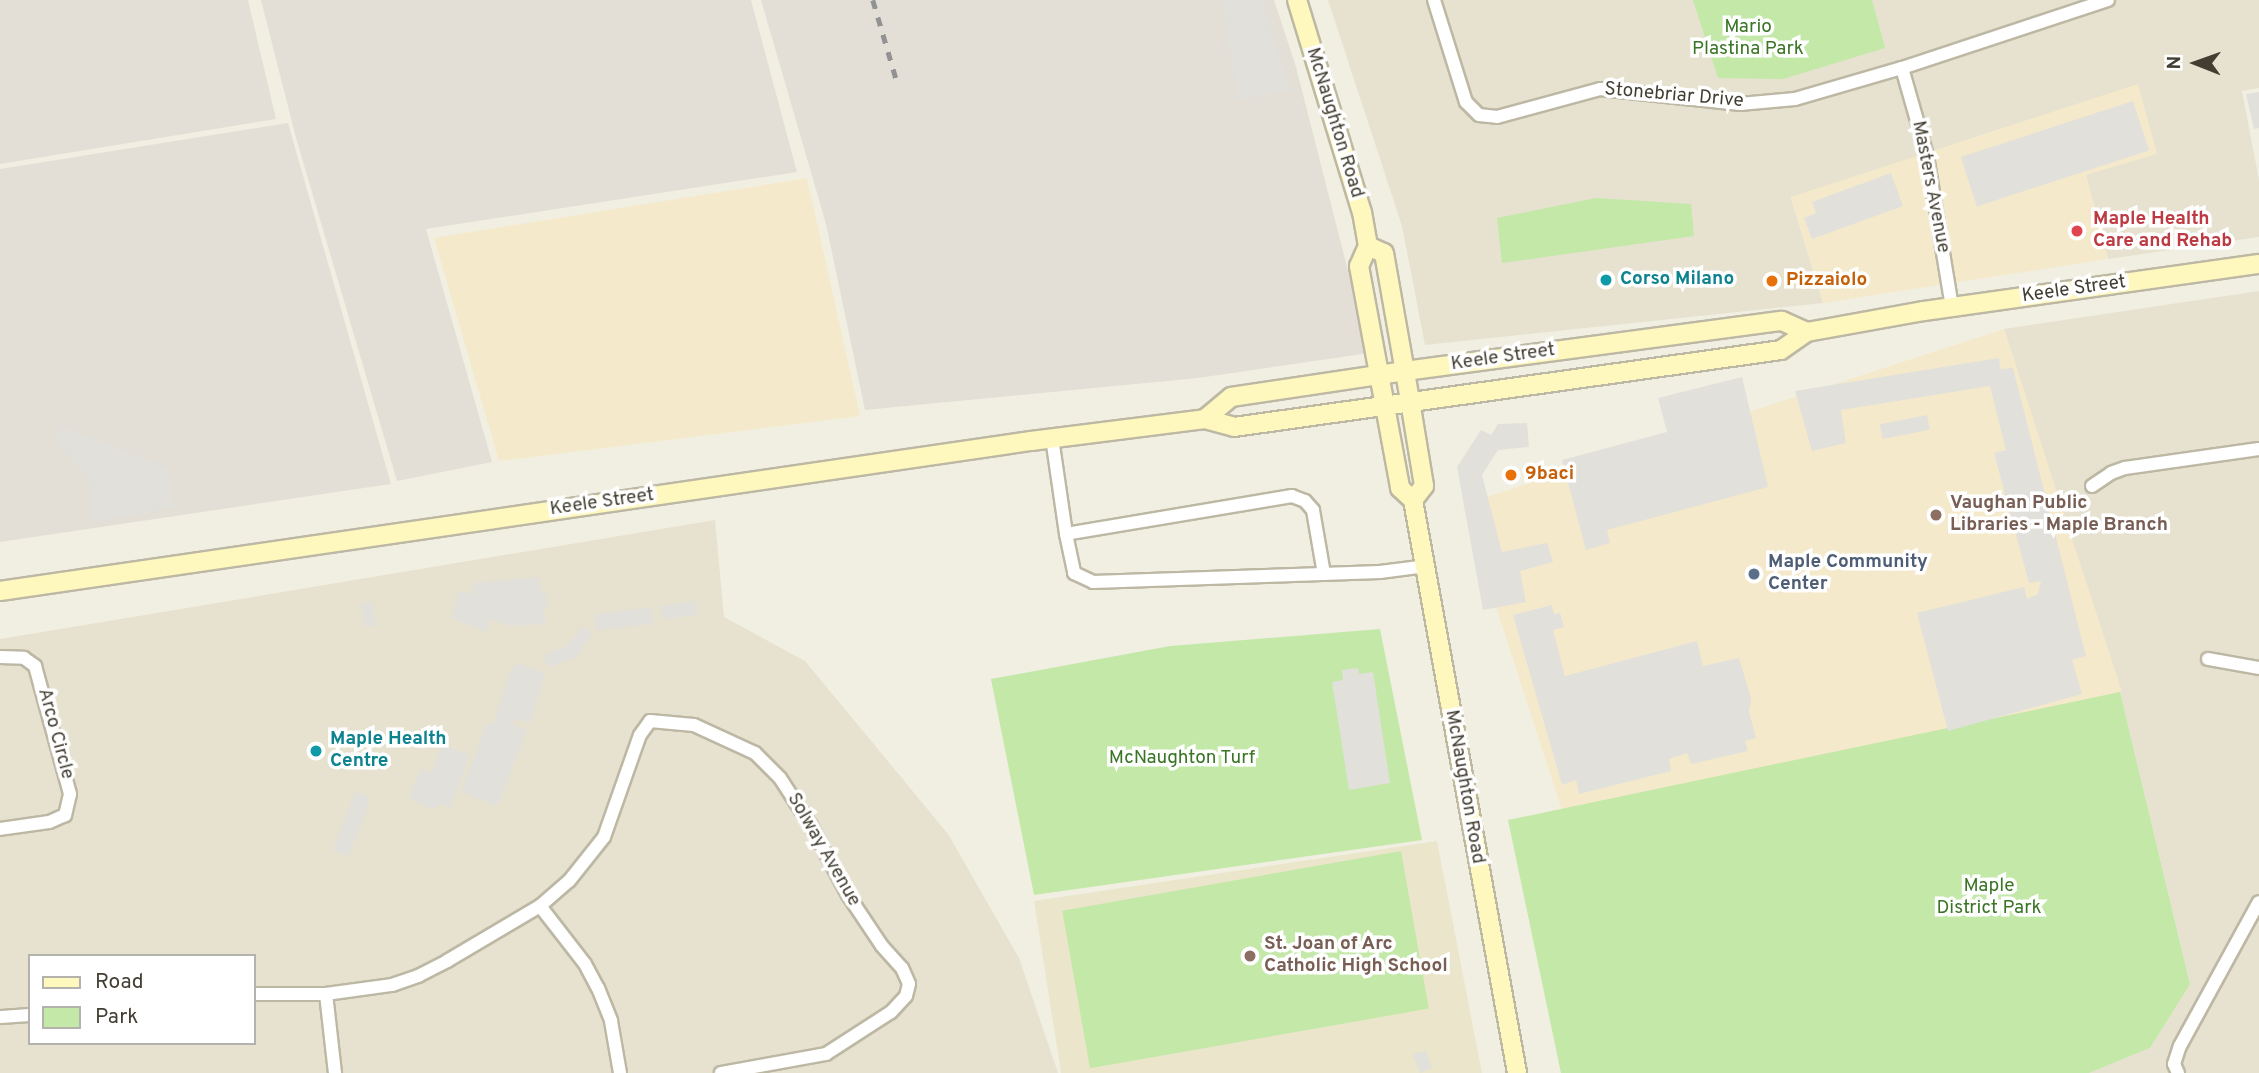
<!DOCTYPE html>
<html>
<head>
<meta charset="utf-8">
<style>
  body { margin:0 }
  #map { position:relative; width:2259px; height:1073px; overflow:hidden; background:#f1efe2; font-family:Overpass,sans-serif }
  div>[style] { position:absolute }
  .residential>* { inset:0; background:#e6e2cf }
  .commercial>* { inset:0; background:#f5e9cb; transform-origin:0 0 }
  .industrial>* { inset:0; background:#e3dfd7 }
  .education>* { inset:0; background:#ebe6cb }
  .green>* { inset:0; background:#c3e8a8; transform-origin:0 0 }
  .parking>* { inset:0; background:#e1e0db; transform-origin:0 0 }
  .roads { filter:drop-shadow(2px 0 #bdb8a4) drop-shadow(-2px 0 #bdb8a4) drop-shadow(0 2px #bdb8a4) drop-shadow(0 -2px #bdb8a4) }
  .street>* { height:12px; margin:-6px; padding:0 6px; transform-origin:6px; border-radius:6px; background:#fff }
  .secondary>* { height:18px; margin:-9px; padding:0 9px; transform-origin:9px; border-radius:9px; background:#fff8be }
  .rail>* { height:4.5px; margin-top:-2.25px; transform-origin:0; background:repeating-linear-gradient(90deg,#929292 0 9px,transparent 0 18px) }
  .dots>* { width:19px; height:19px; translate:-50% -50%; box-sizing:border-box; border:4px solid #fff; border-radius:50% }
  span { translate:-50% -50%; white-space:nowrap; text-align:center; line-height:1.15; -webkit-text-stroke:7px #fff; paint-order:stroke }
  .park-label { font-size:19px; color:#397525 }
  .street-label { font-size:19px; color:#433e32 }
  .health-label { font-size:19px; color:#be3a42; font-weight:700 }
  .left { translate:0 -50%; text-align:left }
  .culture-label { font-size:19px; color:#0d838f; font-weight:700 }
  .food-label { font-size:19px; color:#c56008; font-weight:700 }
  .education-label { font-size:19px; color:#785e54; font-weight:700 }
  .service-label { font-size:19px; color:#4e5e75; font-weight:700 }
  .legend { position:absolute; left:28px; top:954px; width:228px; height:91px; box-sizing:border-box; background:#fff; border:2px solid #b4b2ad; margin:0; padding:9px 12px; list-style:none; font-size:21px; color:#433e32 }
  .legend li { display:flex; align-items:center; gap:14px; height:35px }
  .legend b { width:35px; border:2px solid #b4b2ad }
  .north { position:absolute; left:2161px; top:28px; width:70px; height:70px; -webkit-text-stroke:5px #fff; paint-order:stroke; rotate:271deg; font-size:19px; font-weight:700; line-height:28px; text-align:center; color:#433e32 }
  .north::after { content:''; display:block; margin:auto; width:24px; height:32px; background:#433e32; clip-path:polygon(50% 0,100% 100%,50% 72%,0 100%) }
</style>
</head>
<body>
<div id="map">
  <div class="residential">
    <i style="clip-path:polygon(1328px 0,2259px 0,2259px 88px,2242px 91px,2259px 180px,2259px 237px,2108px 259px,2086px 175px,1791px 198px,1823px 303px,1425px 345px,1402px 226px)"></i>
    <i style="clip-path:polygon(2259px 291px,2259px 1073px,2089px 1073px,2150px 1048px,2190px 983px,2120px 692px,2004px 329px)"></i>
    <i style="clip-path:polygon(evenodd,715px 520px,724px 617px,805px 661px,948px 834px,1019px 958px,1058px 1073px,0 1073px,0 639px,715px 520px,30px 956px,254px 956px,254px 1043px,30px 1043px,30px 956px)"></i>
  </div>
  <div class="commercial">
    <i style="clip-path:polygon(2138px 84px,2157px 154px,2086px 175px,2108px 259px,1823px 303px,1791px 197px)"></i>
    <i style="clip-path:polygon(807px 178px,860px 416px,499px 461px,434px 238px)"></i>
    <i style="left:2004px;top:329px;width:381px;height:569px;rotate:72deg"></i>
  </div>
  <div class="industrial">
    <i style="clip-path:polygon(0 0,248px 0,276px 119px,0 164px)"></i>
    <i style="clip-path:polygon(261px 0,751px 0,797px 172px,426px 229px,492px 462px,397px 481px,296px 138px)"></i>
    <i style="clip-path:polygon(761px 0,1274px 0,1296px 67px,1369px 353px,1198px 378px,865px 410px,826px 224px)"></i>
    <i style="clip-path:polygon(288px 123px,391px 484px,0 542px,0 169px)"></i>
  </div>
  <div class="education">
    <i style="clip-path:polygon(1437px 841px,1482px 1073px,1061px 1073px,1034px 901px)"></i>
  </div>
  <div class="green">
    <i style="clip-path:polygon(1693px 0,1872px 0,1885px 48px,1783px 79px,1718px 78px)"></i>
    <i style="clip-path:polygon(1596px 198px,1691px 204px,1694px 236px,1502px 263px,1497px 218px)"></i>
    <i style="clip-path:polygon(1380px 629px,1422px 840px,1034px 895px,991px 679px,1170px 646px)"></i>
    <i style="clip-path:polygon(2120px 692px,2190px 984px,2150px 1048px,2089px 1073px,1561px 1073px,1508px 820px)"></i>
    <i style="left:1401px;top:851px;width:160px;height:344px;rotate:80deg"></i>
  </div>
  <div class="parking">
    <i style="clip-path:polygon(1222px 0,1262px 0,1290px 91px,1238px 100px)"></i>
    <i style="clip-path:polygon(2259px 92px,2259px 128px,2254px 129px,2246px 94px)"></i>
    <i style="left:2133px;top:101px;width:52px;height:181px;rotate:72deg"></i>
    <i style="clip-path:polygon(1891px 173px,1903px 206px,1812px 239px,1804px 218px,1816px 213px,1812px 202px)"></i>
    <i style="clip-path:polygon(1999px 358px,2000px 369px,2013px 368px,2086px 656px,2072px 660px,2082px 694px,1948px 731px,1917px 613px,2024px 587px,2027px 599px,2038px 594px,2041px 581px,2029px 583px,1994px 453px,2006px 450px,1990px 386px,1841px 410px,1846px 443px,1812px 451px,1795px 391px)"></i>
    <i style="clip-path:polygon(1742px 377px,1768px 487px,1607px 530px,1610px 543px,1586px 550px,1562px 460px,1667px 432px,1658px 398px)"></i>
    <i style="left:1927px;top:415px;width:15px;height:48px;rotate:79deg"></i>
    <i style="clip-path:polygon(1527px 423px,1529px 447px,1498px 450px,1482px 475px,1502px 552px,1547px 543px,1553px 562px,1520px 571px,1526px 602px,1483px 610px,1457px 467px,1481px 430px,1491px 435px,1498px 424px)"></i>
    <i style="clip-path:polygon(61px 426px,168px 468px,174px 507px,93px 522px,89px 479px,55px 439px)"></i>
    <i style="clip-path:polygon(539px 577px,541px 592px,546px 593px,549px 606px,543px 607px,546px 624px,509px 626px,489px 619px,487px 632px,451px 618px,459px 591px,471px 594px,473px 583px)"></i>
    <i style="left:696px;top:601px;width:14px;height:36px;rotate:82deg"></i>
    <i style="left:372px;top:602px;width:24px;height:11px;rotate:81deg"></i>
    <i style="clip-path:polygon(1552px 605px,1554px 614px,1560px 613px,1564px 627px,1553px 630px,1565px 676px,1697px 641px,1703px 666px,1739px 658px,1751px 698px,1749px 712px,1756px 738px,1745px 741px,1748px 751px,1691px 764px,1687px 753px,1669px 759px,1671px 771px,1579px 794px,1576px 780px,1562px 785px,1513px 615px)"></i>
    <i style="left:651px;top:607px;width:17px;height:57px;rotate:83deg"></i>
    <i style="clip-path:polygon(582px 626px,592px 634px,576px 658px,549px 667px,542px 656px,567px 646px)"></i>
    <i style="clip-path:polygon(517px 663px,545px 673px,530px 723px,516px 719px,512px 724px,527px 730px,497px 806px,461px 792px,487px 723px,493px 724px,510px 672px)"></i>
    <i style="clip-path:polygon(1358px 668px,1359px 674px,1373px 672px,1390px 783px,1349px 790px,1332px 682px,1343px 680px,1342px 670px)"></i>
    <i style="clip-path:polygon(442px 745px,470px 755px,450px 808px,439px 804px,435px 810px,409px 799px,421px 769px,432px 773px)"></i>
    <i style="left:355px;top:792px;width:17px;height:62px;rotate:21deg"></i>
    <i style="clip-path:polygon(1426px 1051px,1432px 1068px,1420px 1073px,1412px 1054px)"></i>
  </div>
  <div class="roads">
    <div class="street">
      <i style="left:1434px;top:0;width:107px;rotate:72.6deg"></i>
      <i style="left:1466px;top:102px;width:18px;rotate:45deg"></i>
      <i style="left:1479px;top:115px;width:18px;rotate:6deg"></i>
      <i style="left:1497px;top:117px;width:107px;rotate:-15.2deg"></i>
      <i style="left:1600px;top:89px;width:141px;rotate:6.1deg"></i>
      <i style="left:1740px;top:104px;width:55px;rotate:-5.2deg"></i>
      <i style="left:1795px;top:99px;width:111px;rotate:-16.2deg"></i>
      <i style="left:1902px;top:68px;width:217px;rotate:-18.3deg"></i>
      <i style="left:1902px;top:68px;width:91px;rotate:74.1deg"></i>
      <i style="left:1927px;top:156px;width:153px;rotate:80.6deg"></i>
      <i style="left:1052px;top:438px;width:97px;rotate:81.7deg"></i>
      <i style="left:2092px;top:486px;width:23px;rotate:-34deg"></i>
      <i style="left:2111px;top:473px;width:15px;rotate:-20deg"></i>
      <i style="left:2125px;top:468px;width:135px;rotate:-8.1deg"></i>
      <i style="left:1324px;top:574px;width:65px;rotate:-99.8deg"></i>
      <i style="left:1313px;top:510px;width:12px;rotate:-132deg"></i>
      <i style="left:1305px;top:501px;width:14px;rotate:-159deg"></i>
      <i style="left:1292px;top:496px;width:229px;rotate:170.5deg"></i>
      <i style="left:1066px;top:534px;width:40px;rotate:78deg"></i>
      <i style="left:1074px;top:573px;width:21px;rotate:25deg"></i>
      <i style="left:1093px;top:582px;width:287px;rotate:-2deg"></i>
      <i style="left:1380px;top:572px;width:46px;rotate:-7.4deg"></i>
      <i style="left:0;top:657px;width:24px;rotate:2deg"></i>
      <i style="left:24px;top:658px;width:14px;rotate:36deg"></i>
      <i style="left:35px;top:666px;width:133px;rotate:74.7deg"></i>
      <i style="left:70px;top:794px;width:22px;rotate:103deg"></i>
      <i style="left:65px;top:815px;width:17px;rotate:156deg"></i>
      <i style="left:49px;top:822px;width:49px;rotate:171.9deg"></i>
      <i style="left:2208px;top:659px;width:52px;rotate:10deg"></i>
      <i style="left:540px;top:906px;width:73px;rotate:52.2deg"></i>
      <i style="left:585px;top:964px;width:27px;rotate:62deg"></i>
      <i style="left:598px;top:988px;width:35px;rotate:68deg"></i>
      <i style="left:611px;top:1021px;width:53px;rotate:80.2deg"></i>
      <i style="left:254px;top:994px;width:72px"></i>
      <i style="left:326px;top:994px;width:67px;rotate:-7.8deg"></i>
      <i style="left:392px;top:985px;width:28px;rotate:-19deg"></i>
      <i style="left:418px;top:976px;width:33px;rotate:-27deg"></i>
      <i style="left:447px;top:961px;width:108px;rotate:-30.6deg"></i>
      <i style="left:540px;top:906px;width:38px;rotate:-41deg"></i>
      <i style="left:569px;top:881px;width:56px;rotate:-51.5deg"></i>
      <i style="left:604px;top:837px;width:108px;rotate:-70.6deg"></i>
      <i style="left:640px;top:735px;width:17px;rotate:-54deg"></i>
      <i style="left:650px;top:721px;width:44px;rotate:5.2deg"></i>
      <i style="left:694px;top:725px;width:67px;rotate:24.7deg"></i>
      <i style="left:755px;top:753px;width:35px;rotate:45deg"></i>
      <i style="left:780px;top:778px;width:57px;rotate:57.1deg"></i>
      <i style="left:811px;top:826px;width:78px;rotate:61.8deg"></i>
      <i style="left:848px;top:895px;width:61px;rotate:56.3deg"></i>
      <i style="left:882px;top:946px;width:30px;rotate:48deg"></i>
      <i style="left:902px;top:968px;width:17px;rotate:66deg"></i>
      <i style="left:909px;top:984px;width:12px;rotate:104deg"></i>
      <i style="left:906px;top:996px;width:22px;rotate:133deg"></i>
      <i style="left:891px;top:1012px;width:77px;rotate:147.1deg"></i>
      <i style="left:826px;top:1054px;width:107px;rotate:169.7deg"></i>
      <i style="left:326px;top:994px;width:80px;rotate:83.5deg"></i>
      <i style="left:0;top:1017px;width:30px;rotate:-4deg"></i>
      <i style="left:2178px;top:1073px;width:10px;rotate:-114deg"></i>
      <i style="left:2174px;top:1064px;width:19px;rotate:-72deg"></i>
      <i style="left:2180px;top:1046px;width:164px;rotate:-61.3deg"></i>
    </div>
    <div class="secondary">
      <i style="left:1297px;top:0;width:222px;rotate:73deg"></i>
      <i style="left:1362px;top:212px;width:35px;rotate:80deg"></i>
      <i style="left:1368px;top:246px;width:22px;rotate:114deg"></i>
      <i style="left:1359px;top:266px;width:226px;rotate:79.5deg"></i>
      <i style="left:1400px;top:488px;width:18px;rotate:43deg"></i>
      <i style="left:1413px;top:500px;width:582px;rotate:79.71deg"></i>
      <i style="left:1368px;top:246px;width:17px;rotate:24deg"></i>
      <i style="left:1384px;top:253px;width:150px;rotate:80deg"></i>
      <i style="left:1410px;top:401px;width:86px;rotate:80.6deg"></i>
      <i style="left:1424px;top:486px;width:18px;rotate:128deg"></i>
      <i style="left:1205px;top:419px;width:34px;rotate:-40deg"></i>
      <i style="left:1231px;top:397px;width:176px;rotate:-8.5deg"></i>
      <i style="left:1405px;top:371px;width:380px;rotate:-7.6deg"></i>
      <i style="left:1782px;top:321px;width:27px;rotate:24deg"></i>
      <i style="left:0;top:591px;width:1042px;rotate:-8.28deg"></i>
      <i style="left:1031px;top:441px;width:175px;rotate:-7.2deg"></i>
      <i style="left:1205px;top:419px;width:30px;rotate:15deg"></i>
      <i style="left:1234px;top:427px;width:552px;rotate:-8.01deg"></i>
      <i style="left:1781px;top:350px;width:32px;rotate:-35deg"></i>
      <i style="left:1807px;top:332px;width:119px;rotate:-10.2deg"></i>
      <i style="left:1924px;top:311px;width:338px;rotate:-8deg"></i>
    </div>
  </div>
  <div class="rail">
    <i style="left:873px;top:0;width:89px;rotate:73.6deg"></i>
  </div>
  <div class="dots">
    <i style="left:2077px;top:231px;background:#e0444e"></i>
    <i style="left:1606px;top:280px;background:#0f9aa8"></i>
    <i style="left:1772px;top:281px;background:#e8710a"></i>
    <i style="left:1511px;top:475px;background:#e8710a"></i>
    <i style="left:1936px;top:515px;background:#8d6e63"></i>
    <i style="left:1754px;top:574px;background:#5c6f8a"></i>
    <i style="left:316px;top:751px;background:#0f9aa8"></i>
    <i style="left:1250px;top:956px;background:#8d6e63"></i>
  </div>
  <div class="park-label">
    <span style="left:1748px;top:39px">Mario<br>Plastina Park</span>
    <span style="left:1182px;top:759px">McNaughton Turf</span>
    <span style="left:1989px;top:898px">Maple<br>District Park</span>
  </div>
  <div class="street-label">
    <span style="left:1674px;top:96px;rotate:5deg">Stonebriar Drive</span>
    <span style="left:1334px;top:123px;rotate:73deg">McNaughton Road</span>
    <span style="left:1930px;top:187px;rotate:79deg">Masters Avenue</span>
    <span style="left:2074px;top:290px;rotate:-8deg">Keele Street</span>
    <span style="left:1503px;top:358px;rotate:-8deg">Keele Street</span>
    <span style="left:602px;top:503px;rotate:-8deg">Keele Street</span>
    <span style="left:55px;top:734px;rotate:75deg">Arco Circle</span>
    <span style="left:1464px;top:787px;rotate:80deg">McNaughton Road</span>
    <span style="left:823px;top:850px;rotate:60deg">Solway Avenue</span>
  </div>
  <div class="health-label">
    <span class="left" style="left:2093px;top:231px">Maple Health<br>Care and Rehab</span>
  </div>
  <div class="culture-label">
    <span class="left" style="left:1620px;top:280px">Corso Milano</span>
    <span class="left" style="left:330px;top:751px">Maple Health<br>Centre</span>
  </div>
  <div class="food-label">
    <span class="left" style="left:1786px;top:281px">Pizzaiolo</span>
    <span class="left" style="left:1525px;top:475px">9baci</span>
  </div>
  <div class="education-label">
    <span class="left" style="left:1950px;top:515px">Vaughan Public<br>Libraries - Maple Branch</span>
    <span class="left" style="left:1264px;top:956px">St. Joan of Arc<br>Catholic High School</span>
  </div>
  <div class="service-label">
    <span class="left" style="left:1768px;top:574px">Maple Community<br>Center</span>
  </div>
  <ul class="legend">
  <li><b style="height:9px;background:#fff8be"></b>Road</li>
  <li><b style="height:19px;background:#c3e8a8"></b>Park</li>
  </ul>
  <div class="north">N</div>
</div>
</body>
</html>
